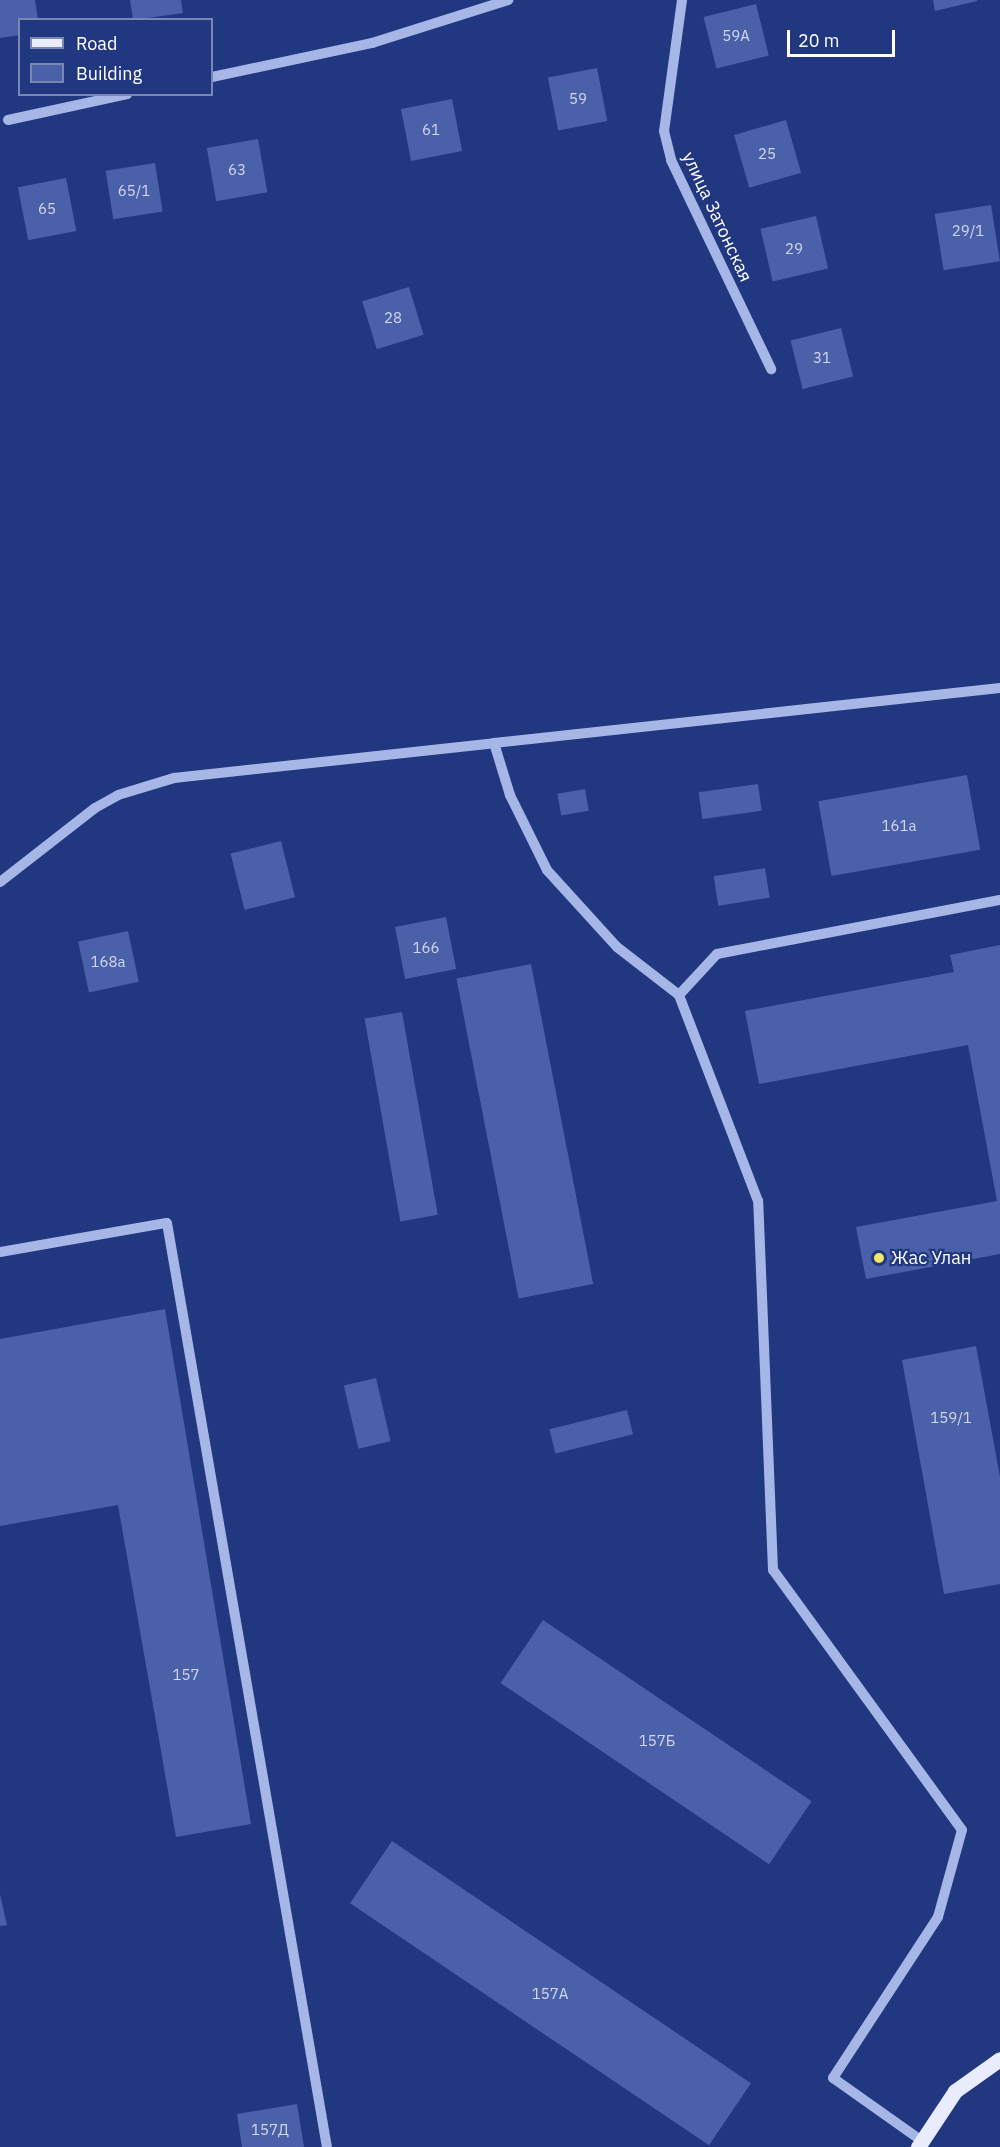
<!DOCTYPE html>
<html>
<head>
<meta charset="utf-8">
<style>
  body { margin:0 }
  #map { position:relative; width:1000px; height:2147px; overflow:hidden; background:#21377f; font-family:"IBM Plex Sans",sans-serif }
  div>[style] { position:absolute }
  .building>* { inset:0; background:#4a61a9; transform-origin:0 0 }
  .minor>* { height:10px; margin:-5px; padding:0 5px; transform-origin:5px; border-radius:5px; background:#a6b6e7 }
  .major>* { height:15px; margin:-7.5px; padding:0 7.5px; transform-origin:7.5px; border-radius:7.5px; background:#e8ecfd }
  .dots>* { width:16px; height:16px; translate:-50% -50%; box-sizing:border-box; border:3px solid #21377f; border-radius:50% }
  span { translate:-50% -50%; white-space:nowrap; text-align:center; line-height:1.15; -webkit-text-stroke:4.5px #21377f; paint-order:stroke }
  .number-label { font-size:15px; color:#d2d8ea }
  .number-label span { -webkit-text-stroke-width:0 }
  .street-label { font-size:18px; color:#fff }
  .poi-label { font-size:18px; color:#fff }
  .left { translate:0 -50%; text-align:left }
  .legend { position:absolute; left:18px; top:18px; width:195px; height:78px; box-sizing:border-box; background:#21377f; border:2px solid #7a87b2; margin:0; padding:8px 10px; list-style:none; font-size:18px; color:#fff }
  .legend li { display:flex; align-items:center; gap:12px; height:30px }
  .legend b { width:30px; border:2px solid #7a87b2 }
  .scale { position:absolute; left:787px; top:30px; width:108px; height:27px; box-sizing:border-box; border:3px solid #fff; border-top:0; padding-left:8px; font-size:18px; line-height:21px; white-space:nowrap; color:#fff; -webkit-text-stroke:4px #21377f; paint-order:stroke }
</style>
</head>
<body>
<div id="map">
  <div class="building">
    <i style="clip-path:polygon(0 0,35px 0,38px 20px,20px 20px,20px 35px,0 38px)"></i>
    <i style="clip-path:polygon(130px 0,181px 0,183px 13px,133px 20px)"></i>
    <i style="clip-path:polygon(933px 0,977px 0,977px 1px,935px 11px)"></i>
    <i style="left:756px;top:4px;width:53px;height:54px;rotate:76deg"></i>
    <i style="left:597px;top:68px;width:54px;height:50px;rotate:79deg"></i>
    <i style="left:452px;top:99px;width:53px;height:52px;rotate:79deg"></i>
    <i style="left:786px;top:120px;width:55px;height:54px;rotate:74deg"></i>
    <i style="left:258px;top:139px;width:54px;height:52px;rotate:80deg"></i>
    <i style="left:155px;top:163px;width:49px;height:50px;rotate:81deg"></i>
    <i style="left:66px;top:178px;width:54px;height:49px;rotate:79deg"></i>
    <i style="left:991px;top:205px;width:57px;height:57px;rotate:81deg"></i>
    <i style="left:816px;top:216px;width:54px;height:57px;rotate:77deg"></i>
    <i style="left:409px;top:287px;width:50px;height:49px;rotate:73deg"></i>
    <i style="left:841px;top:328px;width:50px;height:52px;rotate:76deg"></i>
    <i style="left:967px;top:775px;width:76px;height:151px;rotate:80deg"></i>
    <i style="left:758px;top:784px;width:27px;height:60px;rotate:82deg"></i>
    <i style="left:585px;top:789px;width:22px;height:28px;rotate:80deg"></i>
    <i style="left:281px;top:841px;width:58px;height:52px;rotate:76deg"></i>
    <i style="left:765px;top:868px;width:30px;height:52px;rotate:81deg"></i>
    <i style="left:446px;top:917px;width:53px;height:52px;rotate:79deg"></i>
    <i style="left:128px;top:931px;width:52px;height:51px;rotate:78deg"></i>
    <i style="clip-path:polygon(1000px 945px,1000px 1254px,866px 1279px,856px 1227px,997px 1201px,968px 1045px,759px 1084px,745px 1011px,954px 972px,950px 955px)"></i>
    <i style="left:531px;top:964px;width:326px;height:76px;rotate:79deg"></i>
    <i style="left:402px;top:1012px;width:206px;height:38px;rotate:80deg"></i>
    <i style="clip-path:polygon(165px 1309px,251px 1824px,176px 1837px,118px 1505px,0 1526px,0 1339px)"></i>
    <i style="clip-path:polygon(976px 1346px,1000px 1477px,1000px 1584px,944px 1594px,902px 1360px)"></i>
    <i style="left:376px;top:1378px;width:65px;height:33px;rotate:77deg"></i>
    <i style="left:627px;top:1410px;width:25px;height:80px;rotate:76deg"></i>
    <i style="left:543px;top:1620px;width:324px;height:76px;rotate:34deg"></i>
    <i style="left:392px;top:1841px;width:433px;height:75px;rotate:34deg"></i>
    <i style="clip-path:polygon(0 1894px,7px 1925px,0 1926px)"></i>
    <i style="clip-path:polygon(297px 2104px,304px 2147px,242px 2147px,237px 2114px)"></i>
  </div>
  <div class="minor">
    <i style="left:682px;top:0;width:132px;rotate:97.8deg"></i>
    <i style="left:664px;top:131px;width:30px;rotate:76deg"></i>
    <i style="left:671px;top:160px;width:232px;rotate:64.4deg"></i>
    <i style="left:212px;top:77px;width:164px;rotate:-12deg"></i>
    <i style="left:372px;top:43px;width:143px;rotate:-17.5deg"></i>
    <i style="left:8px;top:120px;width:122px;rotate:-12.3deg"></i>
    <i style="left:0;top:882px;width:120px;rotate:-37.9deg"></i>
    <i style="left:95px;top:808px;width:26px;rotate:-29deg"></i>
    <i style="left:118px;top:795px;width:59px;rotate:-16.9deg"></i>
    <i style="left:174px;top:778px;width:322px;rotate:-6.2deg"></i>
    <i style="left:679px;top:995px;width:56px;rotate:-47.2deg"></i>
    <i style="left:717px;top:954px;width:288px;rotate:-10.8deg"></i>
    <i style="left:0;top:1252px;width:169px;rotate:-9.9deg"></i>
    <i style="left:167px;top:1223px;width:938px;rotate:80.18deg"></i>
    <i style="left:922px;top:2141px;width:109px;rotate:-144.7deg"></i>
    <i style="left:833px;top:2078px;width:192px;rotate:-56.9deg"></i>
    <i style="left:938px;top:1917px;width:90px;rotate:-74.6deg"></i>
    <i style="left:962px;top:1830px;width:321px;rotate:-126deg"></i>
    <i style="left:773px;top:1570px;width:369px;rotate:-92.3deg"></i>
    <i style="left:758px;top:1201px;width:221px;rotate:-111deg"></i>
    <i style="left:679px;top:995px;width:78px;rotate:-142.3deg"></i>
    <i style="left:617px;top:947px;width:104px;rotate:-132.3deg"></i>
    <i style="left:547px;top:870px;width:84px;rotate:-116.3deg"></i>
    <i style="left:510px;top:795px;width:54px;rotate:-107.1deg"></i>
    <i style="left:494px;top:743px;width:509px;rotate:-6.2deg"></i>
  </div>
  <div class="major">
    <i style="left:918px;top:2147px;width:67px;rotate:-56.5deg"></i>
    <i style="left:955px;top:2091px;width:55px;rotate:-35.4deg"></i>
  </div>
  <div class="dots">
    <i style="left:879px;top:1258px;background:#f4e868"></i>
  </div>
  <div class="number-label">
    <span style="left:736px;top:36px">59А</span>
    <span style="left:578px;top:99px">59</span>
    <span style="left:431px;top:130px">61</span>
    <span style="left:767px;top:154px">25</span>
    <span style="left:237px;top:170px">63</span>
    <span style="left:134px;top:191px">65/1</span>
    <span style="left:47px;top:209px">65</span>
    <span style="left:968px;top:231px">29/1</span>
    <span style="left:794px;top:249px">29</span>
    <span style="left:393px;top:318px">28</span>
    <span style="left:822px;top:358px">31</span>
    <span style="left:899px;top:826px">161а</span>
    <span style="left:426px;top:948px">166</span>
    <span style="left:108px;top:962px">168а</span>
    <span style="left:951px;top:1418px">159/1</span>
    <span style="left:186px;top:1675px">157</span>
    <span style="left:657px;top:1741px">157Б</span>
    <span style="left:550px;top:1994px">157А</span>
    <span style="left:270px;top:2130px">157Д</span>
  </div>
  <div class="street-label">
    <span style="left:717px;top:217px;rotate:65deg">улица Затонская</span>
  </div>
  <div class="poi-label">
    <span class="left" style="left:891px;top:1258px">Жас Улан</span>
  </div>
  <ul class="legend">
  <li><b style="height:8px;background:#e8ecfd"></b>Road</li>
  <li><b style="height:16px;background:#4a61a9"></b>Building</li>
  </ul>
  <div class="scale">20 m</div>
</div>
</body>
</html>
